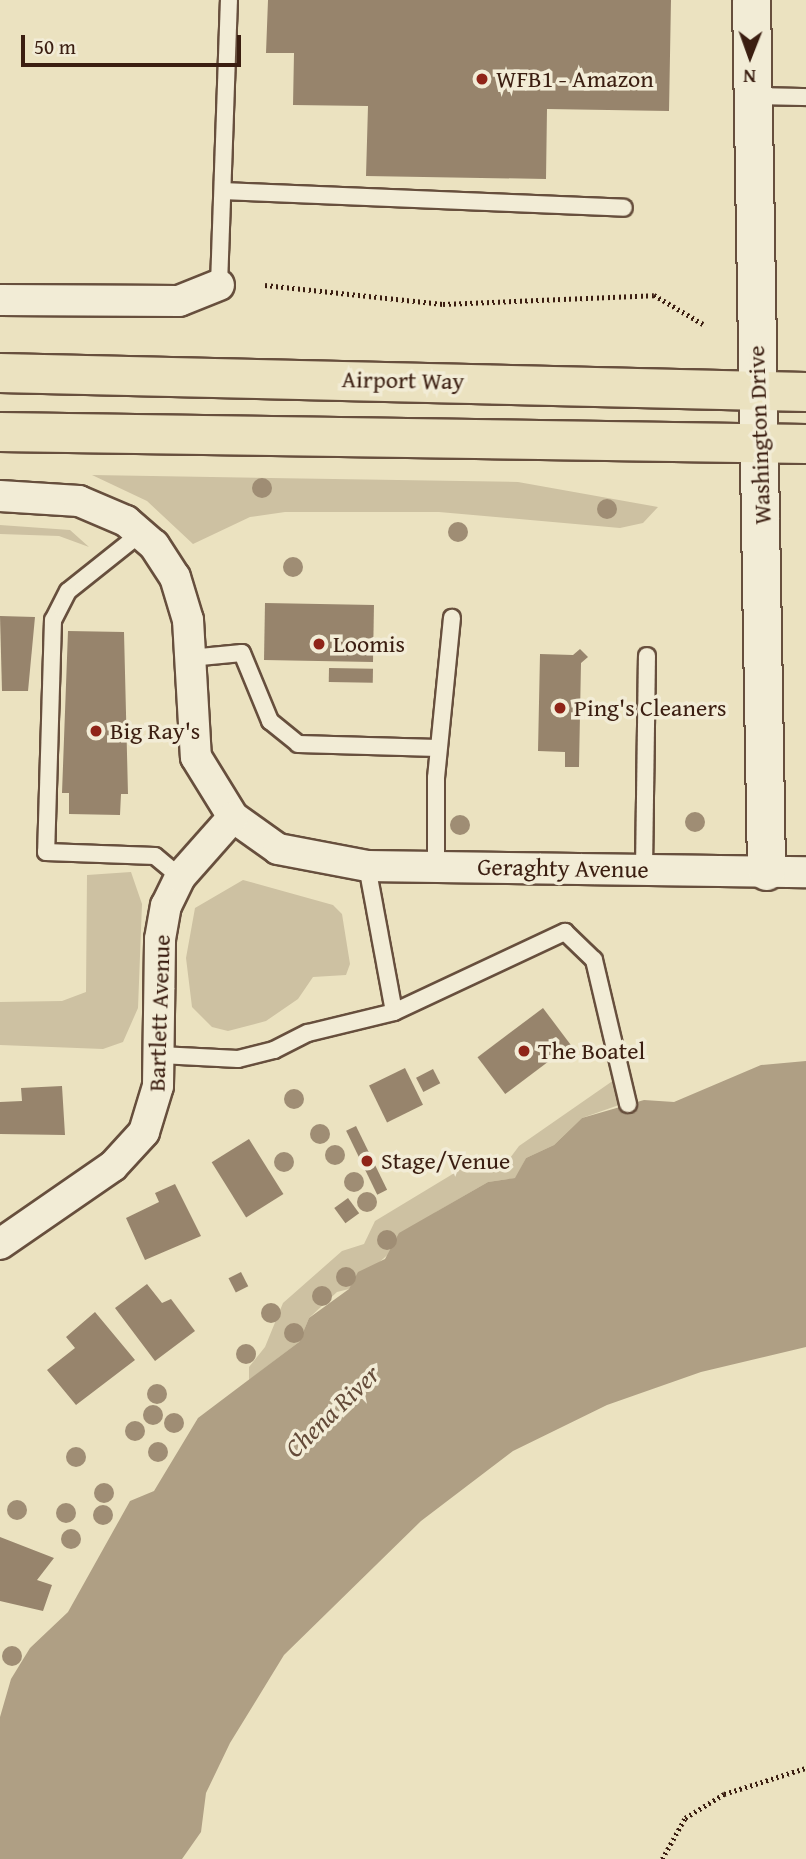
<!DOCTYPE html>
<html>
<head>
<meta charset="utf-8">
<style>
  body { margin:0 }
  #map { position:relative; width:806px; height:1859px; overflow:hidden; background:#ebe2c0; font-family:"Gentium Book Plus",serif }
  div>[style] { position:absolute }
  .green>* { inset:0; background:#cdc1a2 }
  .water>* { inset:0; background:#af9f84 }
  .building>* { inset:0; background:#97846c; transform-origin:0 0 }
  .path>* { height:4.5px; margin-top:-2.25px; transform-origin:0; background:repeating-linear-gradient(90deg,#3b1e11 0 2px,transparent 0 5.5px) }
  .roads { filter:drop-shadow(2px 0 #674f3d) drop-shadow(-2px 0 #674f3d) drop-shadow(0 2px #674f3d) drop-shadow(0 -2px #674f3d) }
  .service>* { height:16px; margin:-8px; padding:0 8px; transform-origin:8px; border-radius:8px; background:#f2ecd6 }
  .minor>* { height:30px; margin:-15px; padding:0 15px; transform-origin:15px; border-radius:15px; background:#f2ecd6 }
  .tertiary>* { height:37px; margin:-18.5px; padding:0 18.5px; transform-origin:18.5px; border-radius:18.5px; background:#f2ecd6 }
  .primary>* { height:38px; margin:-19px; padding:0 19px; transform-origin:19px; border-radius:19px; background:#ebe2c0 }
  .trees>* { width:20px; height:20px; margin:-10px; border-radius:50%; background:#9f8d74 }
  .dots>* { width:19px; height:19px; translate:-50% -50%; box-sizing:border-box; border:4px solid #f2ecd6; border-radius:50% }
  span { translate:-50% -50%; white-space:nowrap; text-align:center; line-height:1.15; -webkit-text-stroke:7px #f2ecd6; paint-order:stroke }
  .poi-label { font-size:24px; color:#3b1e11 }
  .left { translate:0 -50%; text-align:left }
  .street-label { font-size:24px; color:#3b1e11 }
  .water-label { font-size:26px; color:#644b39; font-style:italic }
  .north { position:absolute; left:715px; top:21px; width:70px; height:70px; -webkit-text-stroke:5px #f2ecd6; paint-order:stroke; rotate:181deg; font-size:19px; font-weight:700; line-height:28px; text-align:center; color:#3b1e11 }
  .north::after { content:''; display:block; margin:auto; width:24px; height:32px; background:#3b1e11; clip-path:polygon(50% 0,100% 100%,50% 72%,0 100%) }
  .scale { position:absolute; left:21px; top:35px; width:220px; height:32px; box-sizing:border-box; border:4px solid #3b1e11; border-top:0; padding-left:9px; font-size:21px; line-height:24px; white-space:nowrap; color:#3b1e11; -webkit-text-stroke:5px #f2ecd6; paint-order:stroke }
</style>
</head>
<body>
<div id="map">
  <div class="green">
    <i style="clip-path:polygon(92px 475px,518px 482px,658px 507px,643px 523px,620px 528px,439px 512px,285px 512px,250px 517px,193px 544px,147px 501px)"></i>
    <i style="clip-path:polygon(0 525px,70px 530px,89px 547px,59px 536px,0 534px)"></i>
    <i style="clip-path:polygon(131px 872px,142px 904px,138px 1008px,123px 1042px,103px 1049px,0 1045px,0 1002px,62px 1001px,86px 992px,87px 875px)"></i>
    <i style="clip-path:polygon(243px 880px,333px 905px,342px 914px,350px 964px,346px 975px,313px 977px,298px 999px,266px 1021px,228px 1031px,212px 1027px,192px 1007px,186px 958px,195px 908px)"></i>
    <i style="clip-path:polygon(614px 1080px,619px 1105px,582px 1118px,554px 1145px,526px 1158px,516px 1178px,488px 1182px,436px 1212px,349px 1289px,337px 1292px,309px 1318px,299px 1342px,249px 1380px,249px 1367px,265px 1347px,283px 1303px,342px 1251px,364px 1244px,375px 1221px,466px 1166px,507px 1162px,519px 1146px)"></i>
  </div>
  <div class="water">
    <i style="clip-path:polygon(806px 1061px,806px 1347px,701px 1372px,607px 1405px,513px 1451px,421px 1521px,284px 1655px,230px 1743px,206px 1793px,201px 1832px,182px 1859px,0 1859px,0 1717px,11px 1679px,30px 1648px,68px 1612px,130px 1501px,154px 1491px,198px 1418px,299px 1342px,309px 1318px,349px 1289px,358px 1272px,385px 1259px,399px 1233px,488px 1182px,515px 1178px,526px 1158px,554px 1145px,582px 1118px,644px 1100px,674px 1102px,761px 1065px)"></i>
  </div>
  <div class="building">
    <i style="clip-path:polygon(268px 0,671px 0,669px 111px,547px 109px,546px 179px,366px 176px,368px 106px,293px 105px,294px 53px,266px 53px)"></i>
    <i style="left:265px;top:603px;width:109px;height:57px;rotate:1deg"></i>
    <i style="clip-path:polygon(0 616px,35px 617px,28px 691px,2px 691px)"></i>
    <i style="clip-path:polygon(68px 631px,124px 632px,128px 794px,121px 794px,120px 815px,69px 814px,69px 793px,62px 793px)"></i>
    <i style="clip-path:polygon(580px 649px,588px 657px,581px 663px,579px 767px,565px 767px,565px 752px,538px 751px,540px 654px,573px 655px)"></i>
    <i style="left:329px;top:668px;width:44px;height:14px;rotate:1deg"></i>
    <i style="left:543px;top:1008px;width:46px;height:82px;rotate:53deg"></i>
    <i style="left:405px;top:1068px;width:41px;height:40px;rotate:64deg"></i>
    <i style="left:433px;top:1069px;width:16px;height:19px;rotate:63deg"></i>
    <i style="clip-path:polygon(62px 1086px,65px 1135px,0 1134px,0 1102px,22px 1101px,21px 1088px)"></i>
    <i style="left:356px;top:1126px;width:71px;height:11px;rotate:64deg"></i>
    <i style="left:249px;top:1139px;width:65px;height:44px;rotate:58deg"></i>
    <i style="clip-path:polygon(175px 1184px,201px 1236px,145px 1260px,126px 1218px,159px 1202px,155px 1193px)"></i>
    <i style="left:348px;top:1198px;width:19px;height:17px;rotate:54deg"></i>
    <i style="left:241px;top:1272px;width:16px;height:14px;rotate:63deg"></i>
    <i style="clip-path:polygon(147px 1284px,162px 1303px,171px 1299px,195px 1331px,155px 1361px,115px 1308px)"></i>
    <i style="clip-path:polygon(95px 1312px,135px 1360px,76px 1405px,47px 1370px,75px 1348px,66px 1337px)"></i>
    <i style="clip-path:polygon(0 1537px,54px 1558px,37px 1580px,52px 1585px,43px 1611px,0 1601px)"></i>
  </div>
  <div class="path">
    <i style="left:265px;top:285px;width:179px;rotate:6.1deg"></i>
    <i style="left:443px;top:304px;width:211px;rotate:-2.4deg"></i>
    <i style="left:654px;top:295px;width:57px;rotate:30.6deg"></i>
    <i style="left:662px;top:1859px;width:47px;rotate:-60.7deg"></i>
    <i style="left:685px;top:1818px;width:46px;rotate:-31.6deg"></i>
    <i style="left:724px;top:1794px;width:86px;rotate:-17.6deg"></i>
  </div>
  <div class="roads">
    <div class="service">
      <i style="left:752px;top:96px;width:54px;rotate:1.1deg"></i>
      <i style="left:224px;top:191px;width:400px;rotate:2.4deg"></i>
      <i style="left:219px;top:285px;width:285px;rotate:-88deg"></i>
      <i style="left:141px;top:533px;width:93px;rotate:141.5deg"></i>
      <i style="left:68px;top:591px;width:33px;rotate:117deg"></i>
      <i style="left:53px;top:620px;width:232px;rotate:91.7deg"></i>
      <i style="left:46px;top:852px;width:109px;rotate:2.1deg"></i>
      <i style="left:155px;top:856px;width:33px;rotate:40deg"></i>
      <i style="left:190px;top:658px;width:52px;rotate:-5.5deg"></i>
      <i style="left:242px;top:653px;width:74px;rotate:67.6deg"></i>
      <i style="left:270px;top:721px;width:36px;rotate:39deg"></i>
      <i style="left:298px;top:744px;width:140px;rotate:1.6deg"></i>
      <i style="left:367px;top:866px;width:148px;rotate:79.5deg"></i>
      <i style="left:436px;top:866px;width:88px;rotate:-90deg"></i>
      <i style="left:436px;top:778px;width:161px;rotate:-84.3deg"></i>
      <i style="left:644px;top:869px;width:213px;rotate:-89.2deg"></i>
      <i style="left:160px;top:1055px;width:78px;rotate:2.9deg"></i>
      <i style="left:238px;top:1059px;width:37px;rotate:-14deg"></i>
      <i style="left:274px;top:1050px;width:38px;rotate:-27deg"></i>
      <i style="left:308px;top:1033px;width:89px;rotate:-13.7deg"></i>
      <i style="left:394px;top:1012px;width:189px;rotate:-25.1deg"></i>
      <i style="left:565px;top:932px;width:40px;rotate:44deg"></i>
      <i style="left:594px;top:960px;width:148px;rotate:76.7deg"></i>
    </div>
    <div class="minor">
      <i style="left:0;top:300px;width:179px;rotate:0.3deg"></i>
      <i style="left:179px;top:301px;width:43px;rotate:-21.8deg"></i>
      <i style="left:0;top:496px;width:79px;rotate:3.6deg"></i>
      <i style="left:79px;top:501px;width:51px;rotate:23.1deg"></i>
      <i style="left:126px;top:521px;width:37px;rotate:41deg"></i>
      <i style="left:154px;top:545px;width:38px;rotate:57deg"></i>
      <i style="left:175px;top:577px;width:45px;rotate:73.2deg"></i>
      <i style="left:188px;top:620px;width:137px;rotate:86.7deg"></i>
      <i style="left:196px;top:757px;width:70px;rotate:58.3deg"></i>
      <i style="left:233px;top:817px;width:55px;rotate:35.4deg"></i>
      <i style="left:278px;top:849px;width:91px;rotate:10.8deg"></i>
      <i style="left:367px;top:866px;width:439px;rotate:0.8deg"></i>
      <i style="left:0;top:1244px;width:137px;rotate:-34.6deg"></i>
      <i style="left:113px;top:1166px;width:46px;rotate:-47.6deg"></i>
      <i style="left:144px;top:1132px;width:48px;rotate:-73.1deg"></i>
      <i style="left:158px;top:1086px;width:147px;rotate:-89.2deg"></i>
      <i style="left:160px;top:939px;width:34px;rotate:-80deg"></i>
      <i style="left:166px;top:906px;width:32px;rotate:-64deg"></i>
      <i style="left:180px;top:877px;width:80px;rotate:-48.5deg"></i>
    </div>
    <div class="tertiary">
      <i style="left:751px;top:0;width:871px;rotate:89.01deg"></i>
    </div>
    <div class="primary">
      <i style="left:0;top:373px;width:806px;rotate:1.35deg"></i>
      <i style="left:0;top:432px;width:806px;rotate:0.85deg"></i>
    </div>
  </div>
  <div class="trees">
    <i style="left:262px;top:488px"></i>
    <i style="left:607px;top:509px"></i>
    <i style="left:458px;top:532px"></i>
    <i style="left:293px;top:567px"></i>
    <i style="left:695px;top:822px"></i>
    <i style="left:460px;top:825px"></i>
    <i style="left:294px;top:1099px"></i>
    <i style="left:320px;top:1134px"></i>
    <i style="left:335px;top:1155px"></i>
    <i style="left:284px;top:1162px"></i>
    <i style="left:354px;top:1182px"></i>
    <i style="left:367px;top:1202px"></i>
    <i style="left:387px;top:1240px"></i>
    <i style="left:346px;top:1277px"></i>
    <i style="left:322px;top:1296px"></i>
    <i style="left:271px;top:1313px"></i>
    <i style="left:294px;top:1333px"></i>
    <i style="left:246px;top:1354px"></i>
    <i style="left:157px;top:1394px"></i>
    <i style="left:153px;top:1415px"></i>
    <i style="left:174px;top:1423px"></i>
    <i style="left:135px;top:1431px"></i>
    <i style="left:158px;top:1452px"></i>
    <i style="left:76px;top:1457px"></i>
    <i style="left:104px;top:1493px"></i>
    <i style="left:17px;top:1510px"></i>
    <i style="left:66px;top:1513px"></i>
    <i style="left:103px;top:1515px"></i>
    <i style="left:71px;top:1539px"></i>
    <i style="left:12px;top:1656px"></i>
  </div>
  <div class="dots">
    <i style="left:482px;top:79px;background:#8f2418"></i>
    <i style="left:319px;top:644px;background:#8f2418"></i>
    <i style="left:560px;top:708px;background:#8f2418"></i>
    <i style="left:96px;top:731px;background:#8f2418"></i>
    <i style="left:524px;top:1051px;background:#8f2418"></i>
    <i style="left:367px;top:1161px;background:#8f2418"></i>
  </div>
  <div class="poi-label">
    <span class="left" style="left:496px;top:79px">WFB1 - Amazon</span>
    <span class="left" style="left:333px;top:644px">Loomis</span>
    <span class="left" style="left:574px;top:708px">Ping's Cleaners</span>
    <span class="left" style="left:110px;top:731px">Big Ray's</span>
    <span class="left" style="left:538px;top:1051px">The Boatel</span>
    <span class="left" style="left:381px;top:1161px">Stage/Venue</span>
  </div>
  <div class="street-label">
    <span style="left:403px;top:380px;rotate:1deg">Airport Way</span>
    <span style="left:759px;top:435px;rotate:-92deg">Washington Drive</span>
    <span style="left:563px;top:868px;rotate:1deg">Geraghty Avenue</span>
    <span style="left:159px;top:1013px;rotate:-88deg">Bartlett Avenue</span>
  </div>
  <div class="water-label">
    <span style="left:332px;top:1411px;rotate:-44deg">Chena River</span>
  </div>
  <div class="north">N</div>
  <div class="scale">50 m</div>
</div>
</body>
</html>
